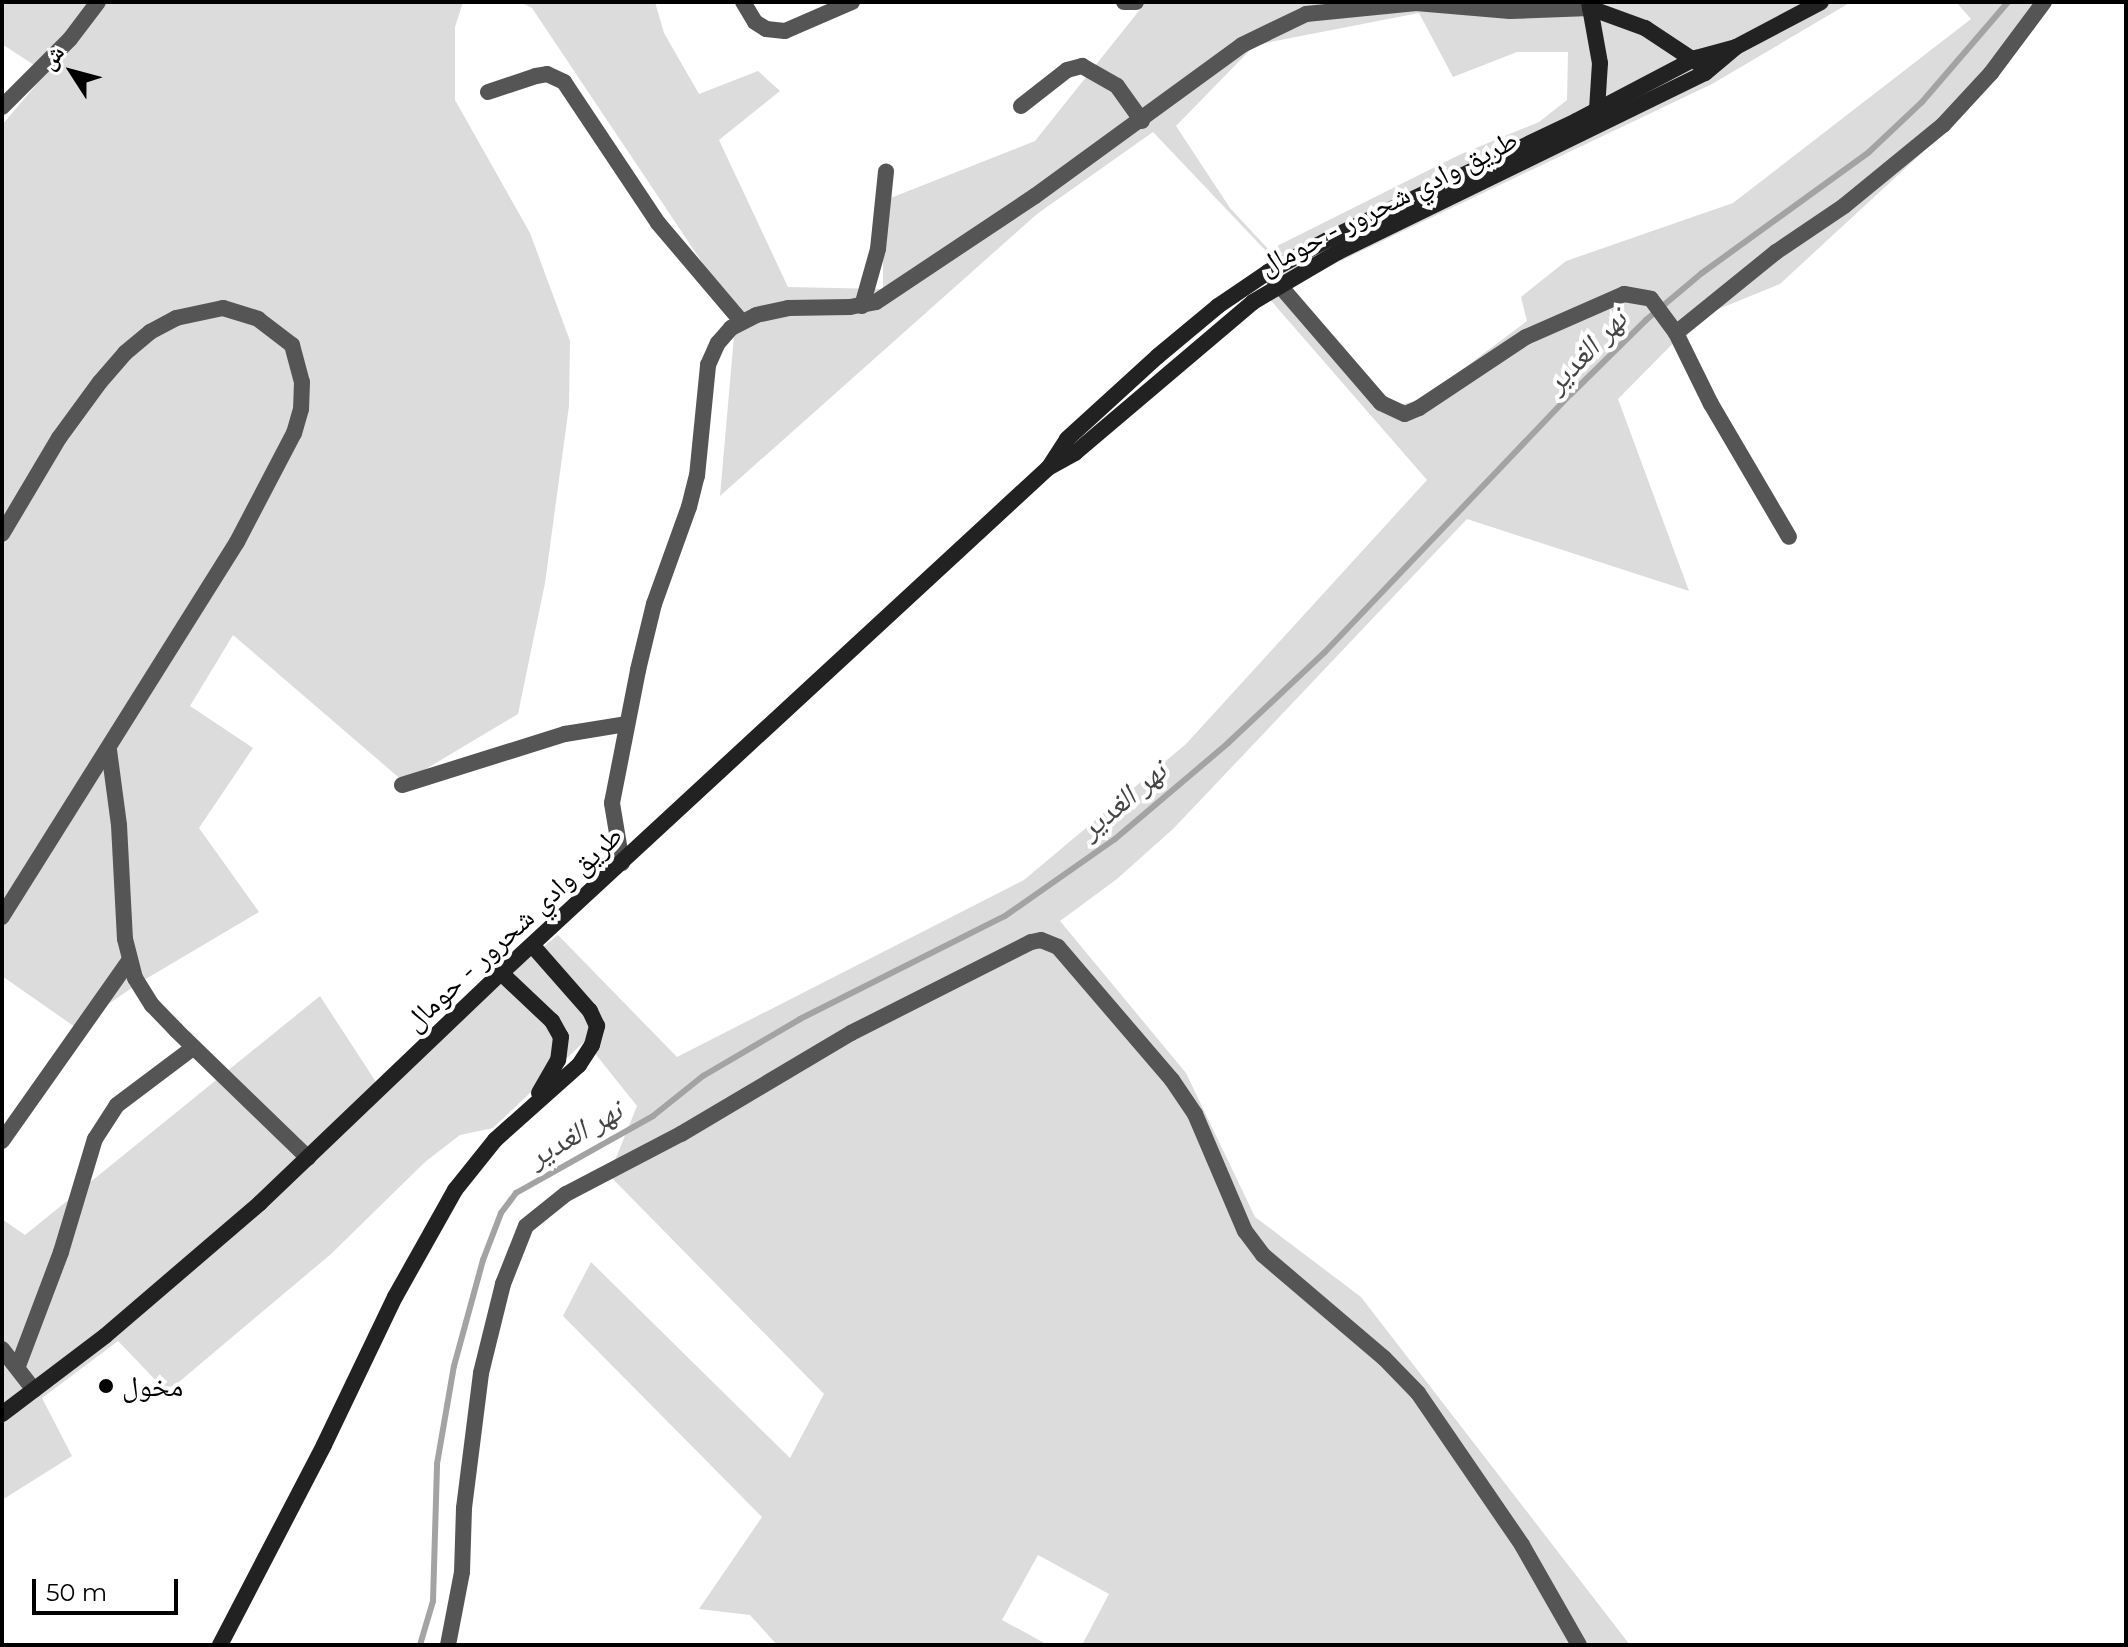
<!DOCTYPE html>
<html>
<head>
<meta charset="utf-8">
<style>
  body { margin:0 }
  #map { position:relative; width:2128px; height:1647px; overflow:hidden; background:#fff; font-family:Montserrat,"Noto Naskh Arabic",sans-serif }
  div>[style] { position:absolute }
  .green>* { inset:0; background:#dcdcdc }
  .stream>* { height:6px; margin:-3px; padding:0 3px; transform-origin:3px; border-radius:3px; background:#a3a3a3 }
  .street>* { height:16px; margin:-8px; padding:0 8px; transform-origin:8px; border-radius:8px; background:#555 }
  .secondary>* { height:16px; margin:-8px; padding:0 8px; transform-origin:8px; border-radius:8px; background:#222 }
  .dots>* { width:22px; height:22px; translate:-50% -50%; box-sizing:border-box; border:4px solid #fff; border-radius:50% }
  span { translate:-50% -50%; white-space:nowrap; text-align:center; line-height:1.15; -webkit-text-stroke:8px #fff; paint-order:stroke }
  .street-label { font-size:28px; color:#000 }
  .poi-label { font-size:28px; color:#000 }
  .left { translate:0 -50%; text-align:left }
  .water-label { font-size:30px; color:#444; font-style:italic }
  .frame { position:absolute; inset:0; border:4px solid #000; pointer-events:none }
  .north { position:absolute; left:32px; top:32px; width:80px; height:80px; -webkit-text-stroke:6px #fff; paint-order:stroke; rotate:306deg; font-size:22px; font-weight:700; line-height:32px; text-align:center; color:#000 }
  .north::after { content:''; display:block; margin:auto; width:28px; height:36px; background:#000; clip-path:polygon(50% 0,100% 100%,50% 72%,0 100%) }
  .scale { position:absolute; left:32px; top:1579px; width:146px; height:36px; box-sizing:border-box; border:4px solid #000; border-top:0; padding-left:10px; font-size:24px; line-height:28px; white-space:nowrap; color:#000; -webkit-text-stroke:6px #fff; paint-order:stroke }
</style>
</head>
<body>
<div id="map">
  <div class="green">
    <i style="clip-path:polygon(2px 2px,463px 2px,455px 27px,455px 100px,530px 233px,570px 341px,569px 406px,545px 583px,518px 714px,404px 782px,233px 635px,190px 706px,253px 748px,199px 828px,259px 912px,139px 983px,75px 1027px,2px 976px,2px 125px,46px 73px,2px 44px)"></i>
    <i style="clip-path:polygon(evenodd,520px 2px,655px 2px,664px 33px,699px 94px,758px 71px,780px 91px,719px 140px,788px 287px,883px 289px,883px 201px,1035px 141px,1146px 2px,1851px 2px,1712px 84px,1290px 285px,1391px 408px,1424px 398px,1527px 321px,1521px 297px,1566px 261px,1733px 203px,1971px 19px,1956px 2px,2052px 2px,1951px 126px,1780px 284px,1699px 317px,1618px 399px,1689px 591px,1467px 519px,1174px 828px,1117px 879px,1060px 921px,1186px 1073px,1255px 1217px,1361px 1297px,1630px 1645px,1082px 1645px,1109px 1594px,1038px 1555px,1002px 1620px,1048px 1645px,777px 1645px,750px 1615px,699px 1609px,762px 1517px,563px 1316px,591px 1262px,790px 1458px,824px 1394px,609px 1175px,637px 1106px,585px 1041px,493px 1128px,460px 1135px,425px 1162px,331px 1254px,167px 1392px,118px 1341px,42px 1398px,72px 1456px,2px 1500px,2px 1219px,25px 1235px,320px 996px,376px 1082px,558px 935px,677px 1057px,1024px 880px,1186px 744px,1427px 480px,1267px 296px,1266px 251px,1153px 132px,1037px 214px,720px 496px,736px 313px,532px 8px,520px 2px,1419px 13px,1453px 77px,1517px 52px,1568px 52px,1567px 100px,1539px 122px,1459px 155px,1269px 250px,1230px 208px,1176px 126px,1255px 45px,1419px 13px)"></i>
  </div>
  <div class="stream">
    <i style="left:420px;top:1645px;width:46px;rotate:-73.5deg"></i>
    <i style="left:433px;top:1601px;width:137px;rotate:-88.3deg"></i>
    <i style="left:437px;top:1464px;width:99px;rotate:-80.2deg"></i>
    <i style="left:454px;top:1366px;width:110px;rotate:-74.7deg"></i>
    <i style="left:483px;top:1260px;width:50px;rotate:-69deg"></i>
    <i style="left:501px;top:1213px;width:25px;rotate:-53deg"></i>
    <i style="left:516px;top:1193px;width:157px;rotate:-29.3deg"></i>
    <i style="left:653px;top:1116px;width:64px;rotate:-38.7deg"></i>
    <i style="left:703px;top:1076px;width:113px;rotate:-30.4deg"></i>
    <i style="left:800px;top:1019px;width:229px;rotate:-26.7deg"></i>
    <i style="left:1005px;top:916px;width:134px;rotate:-35deg"></i>
    <i style="left:1115px;top:839px;width:148px;rotate:-40.3deg"></i>
    <i style="left:1228px;top:743px;width:132px;rotate:-43.2deg"></i>
    <i style="left:1324px;top:653px;width:358px;rotate:-46.4deg"></i>
    <i style="left:1571px;top:394px;width:105px;rotate:-44.6deg"></i>
    <i style="left:1646px;top:320px;width:73px;rotate:-40deg"></i>
    <i style="left:1702px;top:273px;width:206px;rotate:-35.9deg"></i>
    <i style="left:1869px;top:152px;width:73px;rotate:-43.3deg"></i>
    <i style="left:1922px;top:102px;width:132px;rotate:-49.3deg"></i>
  </div>
  <div class="street">
    <i style="left:743px;top:2px;width:23px;rotate:59deg"></i>
    <i style="left:755px;top:22px;width:13px;rotate:32deg"></i>
    <i style="left:766px;top:29px;width:19px;rotate:6deg"></i>
    <i style="left:785px;top:31px;width:73px;rotate:-23.4deg"></i>
    <i style="left:1124px;top:2px;width:12px"></i>
    <i style="left:488px;top:92px;width:51px;rotate:-18.4deg"></i>
    <i style="left:536px;top:76px;width:11px;rotate:-10deg"></i>
    <i style="left:547px;top:74px;width:19px;rotate:25deg"></i>
    <i style="left:564px;top:82px;width:169px;rotate:56.3deg"></i>
    <i style="left:658px;top:223px;width:128px;rotate:49.7deg"></i>
    <i style="left:1021px;top:106px;width:58px;rotate:-38deg"></i>
    <i style="left:1067px;top:70px;width:16px;rotate:-15deg"></i>
    <i style="left:1082px;top:66px;width:40px;rotate:29.7deg"></i>
    <i style="left:1117px;top:86px;width:43px;rotate:54.5deg"></i>
    <i style="left:2px;top:107px;width:96px;rotate:-45deg"></i>
    <i style="left:70px;top:39px;width:46px;rotate:-52.9deg"></i>
    <i style="left:1268px;top:272px;width:173px;rotate:49.2deg"></i>
    <i style="left:1381px;top:403px;width:26px;rotate:25deg"></i>
    <i style="left:1405px;top:414px;width:15px;rotate:-23deg"></i>
    <i style="left:1419px;top:408px;width:128px;rotate:-33.6deg"></i>
    <i style="left:1526px;top:337px;width:107px;rotate:-23.7deg"></i>
    <i style="left:1624px;top:294px;width:27px;rotate:10deg"></i>
    <i style="left:1651px;top:299px;width:42px;rotate:53.7deg"></i>
    <i style="left:1676px;top:333px;width:79px;rotate:63.8deg"></i>
    <i style="left:1711px;top:404px;width:154px;rotate:59.6deg"></i>
    <i style="left:862px;top:306px;width:59px;rotate:-74.3deg"></i>
    <i style="left:878px;top:249px;width:78px;rotate:-84.1deg"></i>
    <i style="left:1676px;top:333px;width:129px;rotate:-39deg"></i>
    <i style="left:1776px;top:252px;width:82px;rotate:-34.1deg"></i>
    <i style="left:1844px;top:206px;width:128px;rotate:-39.3deg"></i>
    <i style="left:1943px;top:125px;width:71px;rotate:-47.3deg"></i>
    <i style="left:1991px;top:73px;width:89px;rotate:-53.3deg"></i>
    <i style="left:2px;top:534px;width:112px;rotate:-59.3deg"></i>
    <i style="left:59px;top:438px;width:69px;rotate:-53.8deg"></i>
    <i style="left:100px;top:382px;width:38px;rotate:-49deg"></i>
    <i style="left:125px;top:353px;width:33px;rotate:-40deg"></i>
    <i style="left:150px;top:332px;width:30px;rotate:-28deg"></i>
    <i style="left:176px;top:318px;width:48px;rotate:-12deg"></i>
    <i style="left:223px;top:308px;width:37px;rotate:17deg"></i>
    <i style="left:258px;top:319px;width:43px;rotate:37.4deg"></i>
    <i style="left:292px;top:345px;width:38px;rotate:75deg"></i>
    <i style="left:302px;top:382px;width:27px;rotate:92deg"></i>
    <i style="left:301px;top:409px;width:25px;rotate:106deg"></i>
    <i style="left:294px;top:433px;width:123px;rotate:117.6deg"></i>
    <i style="left:237px;top:542px;width:443px;rotate:122.1deg"></i>
    <i style="left:109px;top:750px;width:76px;rotate:82.4deg"></i>
    <i style="left:119px;top:825px;width:114px;rotate:87deg"></i>
    <i style="left:125px;top:939px;width:40px;rotate:75.6deg"></i>
    <i style="left:135px;top:978px;width:32px;rotate:58deg"></i>
    <i style="left:152px;top:1005px;width:35px;rotate:46deg"></i>
    <i style="left:176px;top:1030px;width:184px;rotate:44.1deg"></i>
    <i style="left:402px;top:785px;width:171px;rotate:-17.4deg"></i>
    <i style="left:565px;top:734px;width:63px;rotate:-9.2deg"></i>
    <i style="left:622px;top:863px;width:61px;rotate:-99.5deg"></i>
    <i style="left:612px;top:803px;width:136px;rotate:-78.9deg"></i>
    <i style="left:638px;top:670px;width:68px;rotate:-76.4deg"></i>
    <i style="left:654px;top:604px;width:103px;rotate:-70.2deg"></i>
    <i style="left:689px;top:507px;width:32px;rotate:-76deg"></i>
    <i style="left:697px;top:476px;width:112px;rotate:-84.3deg"></i>
    <i style="left:708px;top:365px;width:24px;rotate:-66deg"></i>
    <i style="left:718px;top:343px;width:20px;rotate:-49deg"></i>
    <i style="left:731px;top:328px;width:28px;rotate:-27deg"></i>
    <i style="left:756px;top:315px;width:33px;rotate:-12deg"></i>
    <i style="left:788px;top:308px;width:62px;rotate:-0.9deg"></i>
    <i style="left:850px;top:307px;width:26px;rotate:-11deg"></i>
    <i style="left:876px;top:302px;width:191px;rotate:-33.7deg"></i>
    <i style="left:1035px;top:196px;width:256px;rotate:-36.1deg"></i>
    <i style="left:1242px;top:45px;width:71px;rotate:-25.8deg"></i>
    <i style="left:1306px;top:14px;width:111px;rotate:-5.7deg"></i>
    <i style="left:1416px;top:3px;width:94px;rotate:4.9deg"></i>
    <i style="left:1510px;top:11px;width:80px;rotate:-2.1deg"></i>
    <i style="left:2px;top:1141px;width:220px;rotate:-54.8deg"></i>
    <i style="left:2px;top:1349px;width:52px;rotate:52deg"></i>
    <i style="left:18px;top:1366px;width:122px;rotate:-69.3deg"></i>
    <i style="left:61px;top:1252px;width:118px;rotate:-73.3deg"></i>
    <i style="left:95px;top:1139px;width:40px;rotate:-57.1deg"></i>
    <i style="left:117px;top:1105px;width:95px;rotate:-36.9deg"></i>
    <i style="left:448px;top:1645px;width:74px;rotate:-79.1deg"></i>
    <i style="left:462px;top:1572px;width:64px;rotate:-88.2deg"></i>
    <i style="left:464px;top:1508px;width:136px;rotate:-82.8deg"></i>
    <i style="left:481px;top:1373px;width:92px;rotate:-76.1deg"></i>
    <i style="left:503px;top:1284px;width:62px;rotate:-68.4deg"></i>
    <i style="left:526px;top:1226px;width:51px;rotate:-38.7deg"></i>
    <i style="left:566px;top:1194px;width:130px;rotate:-27.6deg"></i>
    <i style="left:681px;top:1134px;width:198px;rotate:-30.7deg"></i>
    <i style="left:851px;top:1033px;width:202px;rotate:-26.8deg"></i>
    <i style="left:1031px;top:942px;width:10px;rotate:-11deg"></i>
    <i style="left:1041px;top:940px;width:18px;rotate:22deg"></i>
    <i style="left:1058px;top:947px;width:175px;rotate:49.4deg"></i>
    <i style="left:1172px;top:1080px;width:41px;rotate:55.9deg"></i>
    <i style="left:1195px;top:1114px;width:127px;rotate:66.9deg"></i>
    <i style="left:1245px;top:1231px;width:30px;rotate:53deg"></i>
    <i style="left:1263px;top:1255px;width:159px;rotate:40.4deg"></i>
    <i style="left:1384px;top:1358px;width:49px;rotate:45.8deg"></i>
    <i style="left:1418px;top:1393px;width:184px;rotate:55.6deg"></i>
    <i style="left:1522px;top:1545px;width:115px;rotate:60.3deg"></i>
  </div>
  <div class="secondary">
    <i style="left:1589px;top:2px;width:62px;rotate:79.8deg"></i>
    <i style="left:1600px;top:63px;width:46px;rotate:93.7deg"></i>
    <i style="left:1590px;top:8px;width:59px;rotate:20deg"></i>
    <i style="left:1645px;top:28px;width:67px;rotate:33.5deg"></i>
    <i style="left:1049px;top:467px;width:33px;rotate:-57deg"></i>
    <i style="left:1067px;top:439px;width:123px;rotate:-42.4deg"></i>
    <i style="left:1158px;top:356px;width:78px;rotate:-39.8deg"></i>
    <i style="left:1218px;top:306px;width:60px;rotate:-34.2deg"></i>
    <i style="left:1268px;top:272px;width:72px;rotate:-28.4deg"></i>
    <i style="left:1331px;top:238px;width:272px;rotate:-25.5deg"></i>
    <i style="left:1576px;top:121px;width:136px;rotate:-27.7deg"></i>
    <i style="left:1696px;top:58px;width:41px;rotate:-15.4deg"></i>
    <i style="left:501px;top:973px;width:70px;rotate:43.3deg"></i>
    <i style="left:552px;top:1021px;width:18px;rotate:61deg"></i>
    <i style="left:561px;top:1037px;width:23px;rotate:97deg"></i>
    <i style="left:558px;top:1060px;width:38px;rotate:120deg"></i>
    <i style="left:2px;top:1414px;width:129px;rotate:-37.1deg"></i>
    <i style="left:105px;top:1336px;width:204px;rotate:-40.6deg"></i>
    <i style="left:260px;top:1203px;width:333px;rotate:-43.7deg"></i>
    <i style="left:501px;top:973px;width:744px;rotate:-42.71deg"></i>
    <i style="left:1048px;top:468px;width:31px;rotate:-29deg"></i>
    <i style="left:1075px;top:453px;width:233px;rotate:-40.3deg"></i>
    <i style="left:1253px;top:302px;width:99px;rotate:-30.5deg"></i>
    <i style="left:1338px;top:252px;width:408px;rotate:-26deg"></i>
    <i style="left:1705px;top:73px;width:40px;rotate:-40deg"></i>
    <i style="left:1736px;top:47px;width:96px;rotate:-27.9deg"></i>
    <i style="left:220px;top:1645px;width:225px;rotate:-62.5deg"></i>
    <i style="left:324px;top:1445px;width:164px;rotate:-64.4deg"></i>
    <i style="left:395px;top:1297px;width:123px;rotate:-60.7deg"></i>
    <i style="left:455px;top:1190px;width:64px;rotate:-51.3deg"></i>
    <i style="left:495px;top:1140px;width:113px;rotate:-41.8deg"></i>
    <i style="left:579px;top:1065px;width:24px;rotate:-57deg"></i>
    <i style="left:592px;top:1045px;width:20px;rotate:-75deg"></i>
    <i style="left:597px;top:1026px;width:17px;rotate:-115deg"></i>
    <i style="left:590px;top:1011px;width:88px;rotate:-131.3deg"></i>
  </div>
  <div class="dots">
    <i style="left:106px;top:1386px;background:#000"></i>
  </div>
  <div class="street-label">
    <span style="left:1388px;top:202px;rotate:-27deg">طريق وادي شحرور - حومال</span>
    <span style="left:513px;top:928px;rotate:-43deg">طريق وادي شحرور - حومال</span>
  </div>
  <div class="poi-label">
    <span class="left" style="left:122px;top:1386px">مخول</span>
  </div>
  <div class="water-label">
    <span style="left:1586px;top:351px;rotate:-46deg">نهر الغدير</span>
    <span style="left:1123px;top:800px;rotate:-40deg">نهر الغدير</span>
    <span style="left:575px;top:1134px;rotate:-30deg">نهر الغدير</span>
  </div>
  <div class="frame"></div>
  <div class="north">ش</div>
  <div class="scale">50 m</div>
</div>
</body>
</html>
